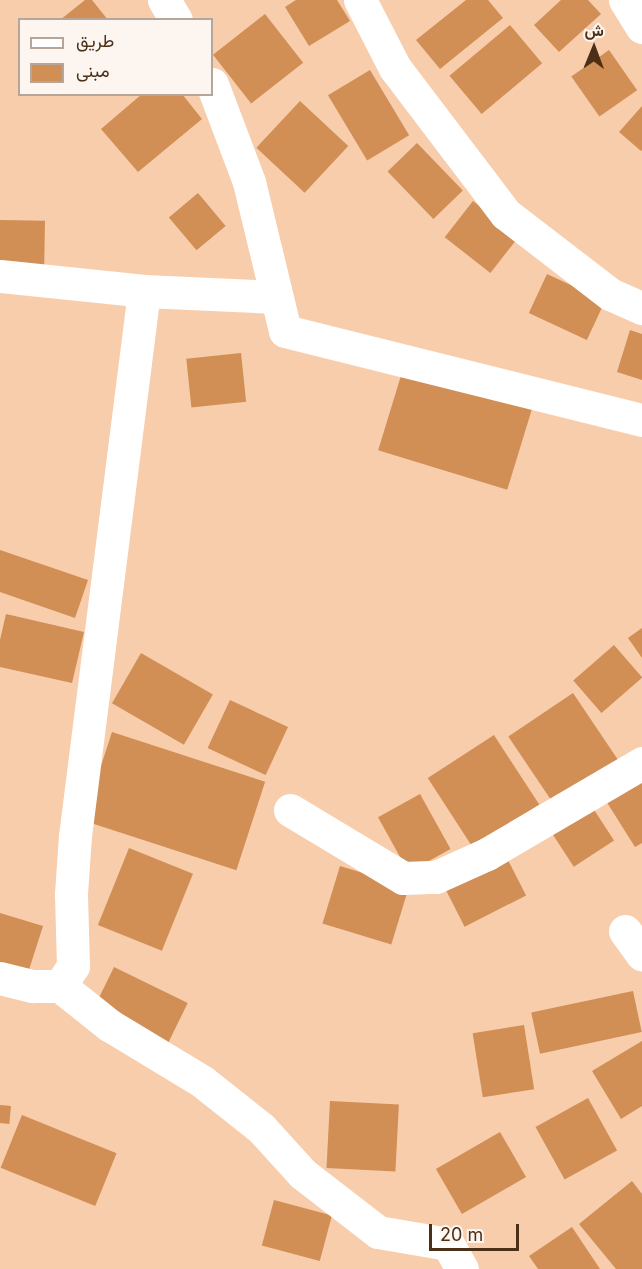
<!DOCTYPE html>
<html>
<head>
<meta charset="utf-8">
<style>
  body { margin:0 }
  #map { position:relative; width:642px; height:1269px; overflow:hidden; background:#f7cdac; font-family:Inter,Vazirmatn,sans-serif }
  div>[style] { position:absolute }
  .building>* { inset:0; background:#d18e55; transform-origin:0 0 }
  .minor>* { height:33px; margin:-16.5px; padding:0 16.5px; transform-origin:16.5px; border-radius:16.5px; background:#fff }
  span { translate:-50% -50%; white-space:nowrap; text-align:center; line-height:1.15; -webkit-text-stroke:6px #fdf6f0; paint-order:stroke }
  .legend { position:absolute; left:18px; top:18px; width:195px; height:78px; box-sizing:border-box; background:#fdf6f0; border:2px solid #b6a699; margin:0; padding:8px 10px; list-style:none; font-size:18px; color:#4b2f17 }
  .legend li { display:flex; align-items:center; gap:12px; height:30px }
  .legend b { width:30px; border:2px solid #b6a699 }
  .north { position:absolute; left:564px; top:18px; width:60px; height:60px; -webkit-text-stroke:4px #fdf6f0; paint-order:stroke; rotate:1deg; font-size:16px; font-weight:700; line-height:24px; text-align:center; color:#4b2f17 }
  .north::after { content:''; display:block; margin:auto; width:21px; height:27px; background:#4b2f17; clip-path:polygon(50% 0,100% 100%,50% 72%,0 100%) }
  .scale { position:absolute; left:429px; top:1224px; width:90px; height:27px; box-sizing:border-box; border:3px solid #4b2f17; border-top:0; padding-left:8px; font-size:18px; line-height:21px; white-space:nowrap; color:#4b2f17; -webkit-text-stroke:4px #fdf6f0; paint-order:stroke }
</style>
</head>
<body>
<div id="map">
  <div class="building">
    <i style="clip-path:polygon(85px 0,92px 0,108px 20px,60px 20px)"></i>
    <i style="clip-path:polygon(296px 0,337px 0,350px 21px,309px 46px,285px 7px)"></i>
    <i style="clip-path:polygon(466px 0,488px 0,503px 18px,440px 69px,416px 40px)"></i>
    <i style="clip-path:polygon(561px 0,588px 0,601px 14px,559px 52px,534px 25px)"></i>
    <i style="left:265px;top:14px;width:62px;height:66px;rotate:52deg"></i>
    <i style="left:510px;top:25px;width:50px;height:79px;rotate:50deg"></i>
    <i style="left:609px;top:50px;width:49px;height:46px;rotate:55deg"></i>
    <i style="left:370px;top:70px;width:76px;height:49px;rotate:59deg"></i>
    <i style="clip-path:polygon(142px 94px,182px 94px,202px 119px,138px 172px,101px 129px)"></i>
    <i style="left:300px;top:101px;width:66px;height:64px;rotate:43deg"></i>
    <i style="clip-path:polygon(642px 106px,642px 150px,641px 151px,619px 132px)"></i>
    <i style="left:417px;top:143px;width:66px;height:41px;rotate:46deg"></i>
    <i style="left:198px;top:193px;width:43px;height:38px;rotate:50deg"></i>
    <i style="left:473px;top:201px;width:58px;height:46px;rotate:38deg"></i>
    <i style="left:0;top:220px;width:45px;height:47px;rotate:1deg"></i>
    <i style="left:547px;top:274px;width:64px;height:43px;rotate:25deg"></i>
    <i style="clip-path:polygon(630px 330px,642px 334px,642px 380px,617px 372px)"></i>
    <i style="left:241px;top:353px;width:49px;height:55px;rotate:84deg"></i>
    <i style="left:403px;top:369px;width:135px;height:85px;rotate:17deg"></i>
    <i style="clip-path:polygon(0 550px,88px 580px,75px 618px,0 592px)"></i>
    <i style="clip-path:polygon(6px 614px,84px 632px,72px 683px,0 667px,0 640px)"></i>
    <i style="clip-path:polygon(642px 628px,642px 658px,628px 638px)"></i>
    <i style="left:614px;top:645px;width:43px;height:54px;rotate:49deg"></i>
    <i style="left:141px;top:653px;width:83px;height:58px;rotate:30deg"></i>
    <i style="left:573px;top:693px;width:81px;height:78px;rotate:56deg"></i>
    <i style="left:230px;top:700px;width:64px;height:53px;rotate:25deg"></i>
    <i style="left:112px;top:732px;width:161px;height:93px;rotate:18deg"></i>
    <i style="left:494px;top:735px;width:83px;height:79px;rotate:57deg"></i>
    <i style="clip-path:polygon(642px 768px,642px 843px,635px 847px,601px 793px)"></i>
    <i style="left:420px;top:794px;width:63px;height:48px;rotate:61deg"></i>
    <i style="left:589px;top:802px;width:46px;height:48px;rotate:57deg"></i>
    <i style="left:129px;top:848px;width:69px;height:83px;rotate:22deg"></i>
    <i style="left:507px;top:858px;width:42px;height:69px;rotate:63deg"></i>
    <i style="left:340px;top:866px;width:72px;height:60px;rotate:17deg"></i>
    <i style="clip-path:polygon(0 913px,43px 926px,27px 976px,0 968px)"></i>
    <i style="left:114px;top:967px;width:82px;height:46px;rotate:26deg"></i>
    <i style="left:633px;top:991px;width:42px;height:104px;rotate:78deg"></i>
    <i style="left:524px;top:1025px;width:65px;height:52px;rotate:81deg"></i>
    <i style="clip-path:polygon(642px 1041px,642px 1106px,621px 1119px,592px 1071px)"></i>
    <i style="left:588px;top:1098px;width:60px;height:60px;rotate:61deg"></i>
    <i style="left:330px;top:1101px;width:69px;height:67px;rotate:3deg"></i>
    <i style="left:0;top:1105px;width:11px;height:18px;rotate:5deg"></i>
    <i style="left:22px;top:1115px;width:102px;height:57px;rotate:22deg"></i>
    <i style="left:500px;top:1132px;width:52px;height:74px;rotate:60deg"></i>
    <i style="clip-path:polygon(632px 1181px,642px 1194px,642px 1269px,616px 1269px,579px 1224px)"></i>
    <i style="left:274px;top:1200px;width:60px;height:47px;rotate:15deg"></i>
    <i style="clip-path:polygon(572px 1227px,600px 1269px,538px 1269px,529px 1256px)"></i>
  </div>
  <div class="minor">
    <i style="left:164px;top:0;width:23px;rotate:59deg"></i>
    <i style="left:360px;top:0;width:76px;rotate:62.8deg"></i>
    <i style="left:395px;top:68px;width:183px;rotate:52.8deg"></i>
    <i style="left:506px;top:214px;width:131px;rotate:37.6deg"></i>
    <i style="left:610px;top:294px;width:35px;rotate:24deg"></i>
    <i style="left:625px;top:0;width:32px;rotate:58deg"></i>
    <i style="left:212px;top:84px;width:105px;rotate:69.3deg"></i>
    <i style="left:249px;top:182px;width:153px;rotate:76.4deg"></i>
    <i style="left:285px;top:331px;width:368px;rotate:14deg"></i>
    <i style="left:0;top:276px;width:145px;rotate:5.9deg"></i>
    <i style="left:144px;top:291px;width:131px;rotate:2.6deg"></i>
    <i style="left:290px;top:810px;width:132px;rotate:31deg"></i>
    <i style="left:403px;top:878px;width:33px;rotate:-2deg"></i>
    <i style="left:436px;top:877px;width:56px;rotate:-24.3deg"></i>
    <i style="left:487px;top:854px;width:180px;rotate:-30.4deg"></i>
    <i style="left:625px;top:931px;width:29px;rotate:54deg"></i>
    <i style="left:0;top:978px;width:34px;rotate:14deg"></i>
    <i style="left:33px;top:986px;width:27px"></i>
    <i style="left:60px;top:986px;width:24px;rotate:-57deg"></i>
    <i style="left:73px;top:966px;width:72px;rotate:-91.6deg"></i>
    <i style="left:71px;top:894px;width:58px;rotate:-86.1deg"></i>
    <i style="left:75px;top:836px;width:549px;rotate:-82.78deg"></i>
    <i style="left:60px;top:986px;width:63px;rotate:38.5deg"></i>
    <i style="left:109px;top:1025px;width:110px;rotate:31.2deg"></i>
    <i style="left:203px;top:1082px;width:74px;rotate:38.4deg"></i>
    <i style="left:261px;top:1128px;width:62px;rotate:47.6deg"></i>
    <i style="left:303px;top:1174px;width:95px;rotate:37.7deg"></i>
    <i style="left:378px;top:1232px;width:71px;rotate:9.7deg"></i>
    <i style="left:448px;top:1244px;width:29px;rotate:61deg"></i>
  </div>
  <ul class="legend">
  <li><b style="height:8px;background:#fff"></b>طريق</li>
  <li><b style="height:16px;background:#d18e55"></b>مبنى</li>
  </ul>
  <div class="north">ش</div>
  <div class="scale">20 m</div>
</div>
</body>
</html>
